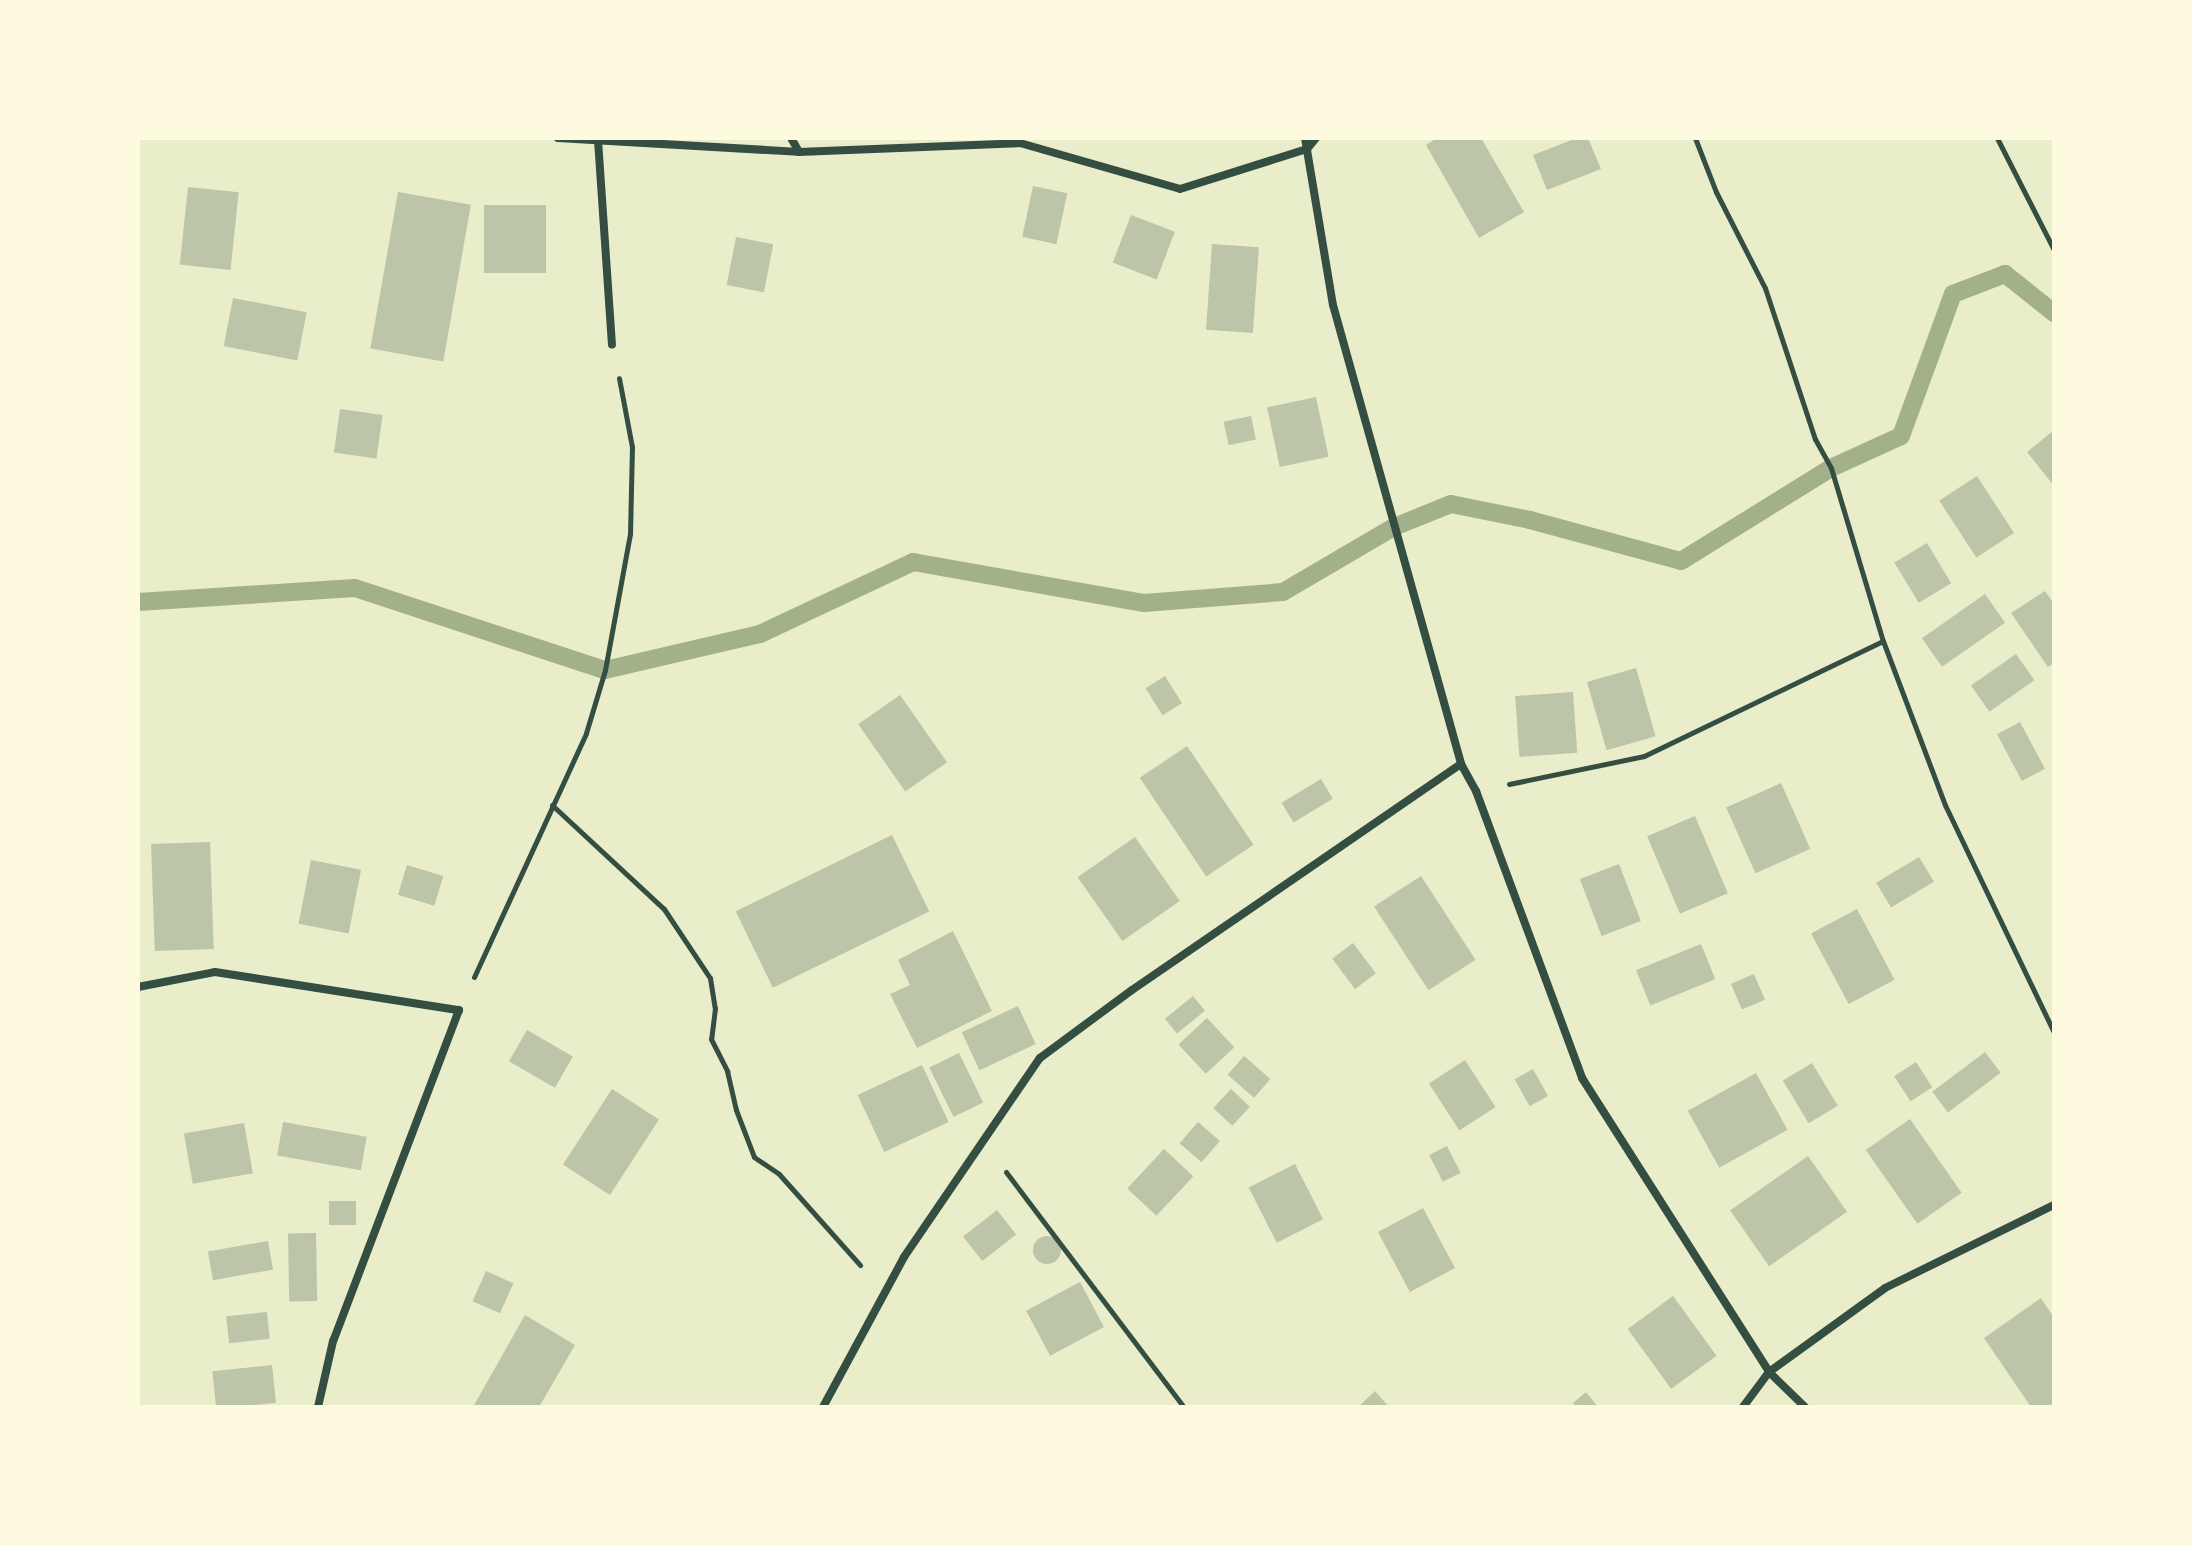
<!DOCTYPE html>
<html>
<head>
<meta charset="utf-8">
<style>
  body { margin:0 }
  #map { position:relative; width:2192px; height:1545px; overflow:hidden; background:#e9edc9; font-family:"Archivo Narrow",sans-serif }
  div>[style] { position:absolute }
  .stream>* { height:18px; margin:-9px; padding:0 9px; transform-origin:9px; border-radius:9px; background:#a3b18a }
  .building>* { inset:0; background:#bcc5a7; transform-origin:0 0 }
  .round { border-radius:50% }
  .path>* { height:5px; margin:-2.5px; padding:0 2.5px; transform-origin:2.5px; border-radius:2.5px; background:#344e41 }
  .minor>* { height:8px; margin:-4px; padding:0 4px; transform-origin:4px; border-radius:4px; background:#344e41 }
  span { translate:-50% -50%; white-space:nowrap; text-align:center; line-height:1.15; -webkit-text-stroke:8px #fefae0; paint-order:stroke }
  .frame { position:absolute; inset:0; border:140px solid #fefae0; pointer-events:none }
</style>
</head>
<body>
<div id="map">
  <div class="stream">
    <i style="left:138px;top:602px;width:217px;rotate:-3.7deg"></i>
    <i style="left:355px;top:588px;width:263px;rotate:18.2deg"></i>
    <i style="left:605px;top:670px;width:159px;rotate:-13.1deg"></i>
    <i style="left:760px;top:634px;width:169px;rotate:-25.2deg"></i>
    <i style="left:913px;top:562px;width:235px;rotate:10.1deg"></i>
    <i style="left:1144px;top:603px;width:139px;rotate:-4.5deg"></i>
    <i style="left:1283px;top:592px;width:129px;rotate:-30.4deg"></i>
    <i style="left:1394px;top:527px;width:61px;rotate:-22deg"></i>
    <i style="left:1451px;top:504px;width:81px;rotate:11.4deg"></i>
    <i style="left:1530px;top:520px;width:156px;rotate:15.2deg"></i>
    <i style="left:1681px;top:561px;width:176px;rotate:-31.8deg"></i>
    <i style="left:1831px;top:468px;width:77px;rotate:-24.6deg"></i>
    <i style="left:1901px;top:436px;width:151px;rotate:-69.9deg"></i>
    <i style="left:1953px;top:294px;width:56px;rotate:-21deg"></i>
    <i style="left:2005px;top:274px;width:63px;rotate:38.5deg"></i>
  </div>
  <div class="building">
    <i style="clip-path:polygon(1437px 138px,1481px 138px,1524px 212px,1479px 238px,1426px 145px)"></i>
    <i style="clip-path:polygon(1577px 138px,1588px 138px,1601px 169px,1547px 190px,1533px 155px)"></i>
    <i style="left:1033px;top:186px;width:35px;height:52px;rotate:12deg"></i>
    <i style="left:188px;top:187px;width:51px;height:78px;rotate:6deg"></i>
    <i style="left:398px;top:192px;width:74px;height:159px;rotate:10deg"></i>
    <i style="left:484px;top:205px;width:62px;height:68px"></i>
    <i style="left:1131px;top:215px;width:47px;height:51px;rotate:21deg"></i>
    <i style="left:736px;top:237px;width:38px;height:49px;rotate:11deg"></i>
    <i style="left:1212px;top:244px;width:47px;height:86px;rotate:4deg"></i>
    <i style="left:233px;top:298px;width:75px;height:49px;rotate:11deg"></i>
    <i style="left:1316px;top:397px;width:61px;height:50px;rotate:78deg"></i>
    <i style="left:340px;top:409px;width:43px;height:44px;rotate:8deg"></i>
    <i style="left:1251px;top:416px;width:24px;height:28px;rotate:78deg"></i>
    <i style="clip-path:polygon(2054px 430px,2054px 486px,2027px 452px)"></i>
    <i style="left:1977px;top:476px;width:68px;height:45px;rotate:57deg"></i>
    <i style="left:1927px;top:543px;width:47px;height:38px;rotate:59deg"></i>
    <i style="clip-path:polygon(2045px 591px,2054px 604px,2054px 663px,2048px 667px,2011px 613px)"></i>
    <i style="left:1985px;top:594px;width:35px;height:77px;rotate:55deg"></i>
    <i style="left:2016px;top:654px;width:32px;height:55px;rotate:55deg"></i>
    <i style="left:1636px;top:668px;width:71px;height:51px;rotate:74deg"></i>
    <i style="left:1165px;top:676px;width:32px;height:23px;rotate:58deg"></i>
    <i style="left:1573px;top:692px;width:61px;height:58px;rotate:86deg"></i>
    <i style="left:900px;top:695px;width:82px;height:51px;rotate:55deg"></i>
    <i style="left:2020px;top:722px;width:53px;height:26px;rotate:62deg"></i>
    <i style="left:1187px;top:746px;width:119px;height:57px;rotate:56deg"></i>
    <i style="left:1321px;top:779px;width:23px;height:46px;rotate:59deg"></i>
    <i style="left:1781px;top:783px;width:72px;height:60px;rotate:66deg"></i>
    <i style="left:1695px;top:816px;width:84px;height:52px;rotate:67deg"></i>
    <i style="left:892px;top:835px;width:85px;height:174px;rotate:64deg"></i>
    <i style="left:1135px;top:837px;width:78px;height:70px;rotate:55deg"></i>
    <i style="left:210px;top:842px;width:107px;height:59px;rotate:88deg"></i>
    <i style="left:1919px;top:857px;width:29px;height:50px;rotate:59deg"></i>
    <i style="left:311px;top:860px;width:51px;height:65px;rotate:11deg"></i>
    <i style="left:1619px;top:864px;width:61px;height:42px;rotate:69deg"></i>
    <i style="left:407px;top:865px;width:38px;height:31px;rotate:17deg"></i>
    <i style="left:1421px;top:876px;width:100px;height:56px;rotate:57deg"></i>
    <i style="left:1857px;top:909px;width:80px;height:52px;rotate:62deg"></i>
    <i style="clip-path:polygon(953px 931px,992px 1011px,917px 1048px,890px 994px,910px 985px,898px 960px)"></i>
    <i style="left:1353px;top:943px;width:38px;height:26px;rotate:53deg"></i>
    <i style="left:1701px;top:944px;width:38px;height:70px;rotate:68deg"></i>
    <i style="left:1754px;top:974px;width:28px;height:25px;rotate:67deg"></i>
    <i style="left:1193px;top:996px;width:19px;height:36px;rotate:51deg"></i>
    <i style="left:1018px;top:1006px;width:42px;height:62px;rotate:65deg"></i>
    <i style="left:1207px;top:1018px;width:40px;height:39px;rotate:47deg"></i>
    <i style="left:527px;top:1030px;width:53px;height:36px;rotate:30deg"></i>
    <i style="left:1985px;top:1052px;width:26px;height:66px;rotate:53deg"></i>
    <i style="left:959px;top:1053px;width:55px;height:33px;rotate:64deg"></i>
    <i style="left:1244px;top:1056px;width:35px;height:25px;rotate:41deg"></i>
    <i style="left:1465px;top:1060px;width:56px;height:43px;rotate:57deg"></i>
    <i style="left:1916px;top:1062px;width:30px;height:26px;rotate:57deg"></i>
    <i style="left:1812px;top:1063px;width:50px;height:34px;rotate:59deg"></i>
    <i style="left:922px;top:1065px;width:63px;height:71px;rotate:65deg"></i>
    <i style="left:1533px;top:1069px;width:31px;height:21px;rotate:61deg"></i>
    <i style="left:1756px;top:1073px;width:65px;height:78px;rotate:61deg"></i>
    <i style="left:612px;top:1089px;width:56px;height:90px;rotate:33deg"></i>
    <i style="left:1231px;top:1089px;width:26px;height:26px;rotate:43deg"></i>
    <i style="left:1910px;top:1119px;width:90px;height:54px;rotate:55deg"></i>
    <i style="left:283px;top:1122px;width:85px;height:34px;rotate:10deg"></i>
    <i style="left:1198px;top:1122px;width:29px;height:28px;rotate:41deg"></i>
    <i style="left:244px;top:1123px;width:51px;height:61px;rotate:80deg"></i>
    <i style="left:1447px;top:1146px;width:30px;height:20px;rotate:63deg"></i>
    <i style="left:1164px;top:1149px;width:40px;height:54px;rotate:43deg"></i>
    <i style="left:1808px;top:1156px;width:68px;height:95px;rotate:55deg"></i>
    <i style="left:1295px;top:1164px;width:62px;height:52px;rotate:63deg"></i>
    <i style="left:329px;top:1201px;width:27px;height:24px"></i>
    <i style="left:1423px;top:1208px;width:68px;height:51px;rotate:62deg"></i>
    <i style="left:997px;top:1210px;width:31px;height:43px;rotate:52deg"></i>
    <i style="left:316px;top:1233px;width:68px;height:28px;rotate:89deg"></i>
    <i class="round" style="left:1033px;top:1236px;width:28px;height:28px"></i>
    <i style="left:268px;top:1241px;width:29px;height:61px;rotate:80deg"></i>
    <i style="left:486px;top:1271px;width:30px;height:33px;rotate:24deg"></i>
    <i style="left:1080px;top:1282px;width:51px;height:61px;rotate:62deg"></i>
    <i style="left:1673px;top:1296px;width:74px;height:56px;rotate:54deg"></i>
    <i style="clip-path:polygon(2041px 1298px,2054px 1318px,2054px 1403px,2049px 1407px,2031px 1407px,1984px 1338px)"></i>
    <i style="left:267px;top:1312px;width:27px;height:41px;rotate:84deg"></i>
    <i style="clip-path:polygon(525px 1315px,575px 1345px,539px 1407px,473px 1407px)"></i>
    <i style="left:272px;top:1365px;width:38px;height:60px;rotate:84deg"></i>
    <i style="clip-path:polygon(1375px 1391px,1389px 1407px,1358px 1407px)"></i>
    <i style="clip-path:polygon(1586px 1392px,1598px 1407px,1576px 1407px,1573px 1403px)"></i>
  </div>
  <div class="path">
    <i style="left:1695px;top:138px;width:58px;rotate:68.7deg"></i>
    <i style="left:1716px;top:192px;width:108px;rotate:63deg"></i>
    <i style="left:1765px;top:288px;width:159px;rotate:71.7deg"></i>
    <i style="left:1815px;top:439px;width:33px;rotate:61deg"></i>
    <i style="left:1831px;top:468px;width:181px;rotate:73.3deg"></i>
    <i style="left:1997px;top:138px;width:126px;rotate:63deg"></i>
    <i style="left:1509px;top:784px;width:138px;rotate:-11.7deg"></i>
    <i style="left:1644px;top:756px;width:265px;rotate:-25.7deg"></i>
    <i style="left:1883px;top:641px;width:175px;rotate:69.3deg"></i>
    <i style="left:1945px;top:805px;width:253px;rotate:64.4deg"></i>
    <i style="left:552px;top:805px;width:153px;rotate:42.9deg"></i>
    <i style="left:664px;top:909px;width:83px;rotate:56.3deg"></i>
    <i style="left:710px;top:978px;width:30px;rotate:81deg"></i>
    <i style="left:715px;top:1008px;width:31px;rotate:97deg"></i>
    <i style="left:711px;top:1039px;width:36px;rotate:63deg"></i>
    <i style="left:727px;top:1071px;width:40px;rotate:77deg"></i>
    <i style="left:736px;top:1110px;width:50px;rotate:69deg"></i>
    <i style="left:754px;top:1157px;width:30px;rotate:34deg"></i>
    <i style="left:779px;top:1174px;width:122px;rotate:48.3deg"></i>
    <i style="left:474px;top:977px;width:268px;rotate:-65.3deg"></i>
    <i style="left:586px;top:733px;width:66px;rotate:-73.2deg"></i>
    <i style="left:605px;top:670px;width:138px;rotate:-79.6deg"></i>
    <i style="left:630px;top:534px;width:87px;rotate:-88.7deg"></i>
    <i style="left:632px;top:447px;width:70px;rotate:-100.7deg"></i>
    <i style="left:1006px;top:1172px;width:295px;rotate:52.9deg"></i>
  </div>
  <div class="minor">
    <i style="left:558px;top:138px;width:241px;rotate:3.3deg"></i>
    <i style="left:799px;top:152px;width:221px;rotate:-2.3deg"></i>
    <i style="left:1020px;top:143px;width:166px;rotate:16deg"></i>
    <i style="left:1180px;top:189px;width:133px;rotate:-17.5deg"></i>
    <i style="left:1307px;top:149px;width:14px;rotate:-51deg"></i>
    <i style="left:791px;top:138px;width:16px;rotate:60deg"></i>
    <i style="left:1305px;top:138px;width:169px;rotate:80.5deg"></i>
    <i style="left:1333px;top:305px;width:477px;rotate:74.4deg"></i>
    <i style="left:1461px;top:764px;width:31px;rotate:61deg"></i>
    <i style="left:1476px;top:791px;width:306px;rotate:69.7deg"></i>
    <i style="left:1582px;top:1078px;width:348px;rotate:57.5deg"></i>
    <i style="left:1769px;top:1372px;width:50px;rotate:44.2deg"></i>
    <i style="left:598px;top:140px;width:205px;rotate:86.1deg"></i>
    <i style="left:138px;top:987px;width:78px;rotate:-11deg"></i>
    <i style="left:215px;top:972px;width:247px;rotate:8.9deg"></i>
    <i style="left:459px;top:1010px;width:354px;rotate:110.8deg"></i>
    <i style="left:333px;top:1341px;width:68px;rotate:102.8deg"></i>
    <i style="left:823px;top:1407px;width:170px;rotate:-61.6deg"></i>
    <i style="left:904px;top:1257px;width:241px;rotate:-55.7deg"></i>
    <i style="left:1040px;top:1058px;width:114px;rotate:-36.5deg"></i>
    <i style="left:1132px;top:990px;width:399px;rotate:-34.5deg"></i>
    <i style="left:1743px;top:1407px;width:44px;rotate:-53.4deg"></i>
    <i style="left:1769px;top:1372px;width:143px;rotate:-35.9deg"></i>
    <i style="left:1885px;top:1288px;width:188px;rotate:-26.2deg"></i>
  </div>
  <div class="frame"></div>
</div>
</body>
</html>
